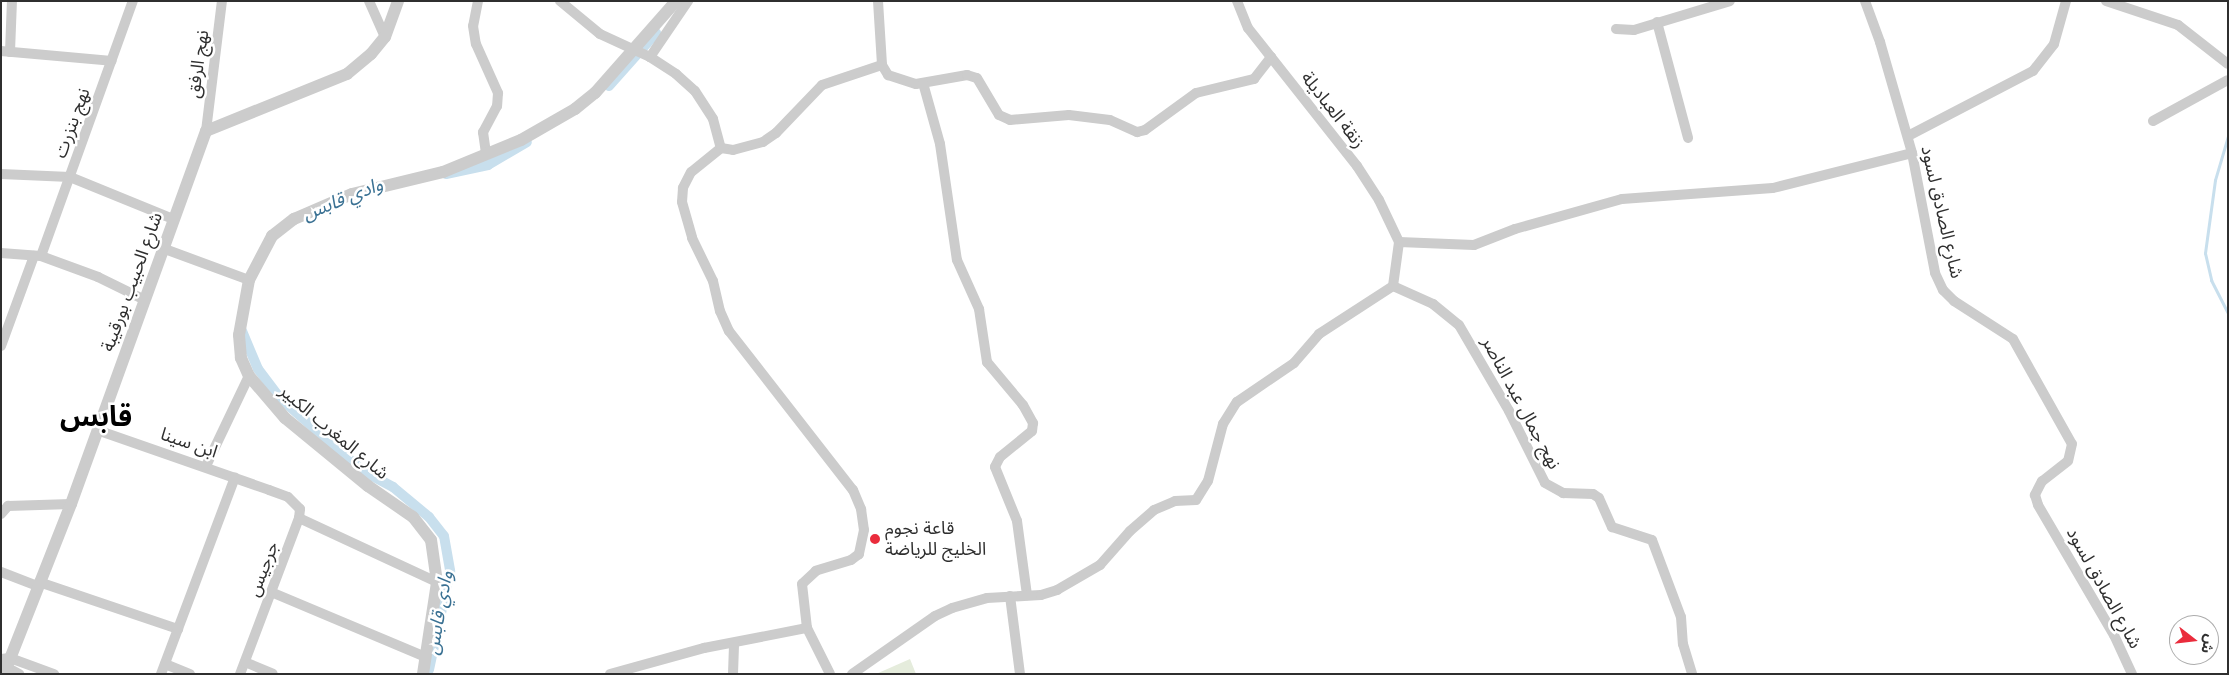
<!DOCTYPE html>
<html>
<head>
<meta charset="utf-8">
<style>
  body { margin:0 }
  #map { position:relative; width:2229px; height:675px; overflow:hidden; background:#fff; font-family:"Varela Round","Noto Sans Arabic",sans-serif }
  div>[style] { position:absolute }
  .green>* { inset:0; background:#e5ecdc }
  .stream>* { height:3px; margin:-1.5px; padding:0 1.5px; transform-origin:1.5px; border-radius:1.5px; background:#c8dfed }
  .canal>* { height:10px; margin:-5px; padding:0 5px; transform-origin:5px; border-radius:5px; background:#c8dfed }
  .minor>* { height:10px; margin:-5px; padding:0 5px; transform-origin:5px; border-radius:5px; background:#ccc }
  .tertiary>* { height:12px; margin:-6px; padding:0 6px; transform-origin:6px; border-radius:6px; background:#ccc }
  .dots>* { width:14px; height:14px; translate:-50% -50%; box-sizing:border-box; border:2px solid #fff; border-radius:50% }
  span { translate:-50% -50%; white-space:nowrap; text-align:center; line-height:1.15; -webkit-text-stroke:5px #fff; paint-order:stroke }
  .street-label { font-size:18px; color:#2f2f2f }
  .poi-label { font-size:18px; color:#2f2f2f }
  .left { translate:0 -50%; text-align:left }
  .water-label { font-size:19px; color:#3a7193; font-style:italic }
  .town-label { font-size:28px; color:#000; font-weight:700 }
  .frame { position:absolute; inset:0; border:2px solid #2f2f2f; pointer-events:none }
  .north { position:absolute; left:2169px; top:615px; width:50px; height:50px; box-sizing:border-box; background:#fff; border:1px solid #acacac; border-radius:50%; rotate:106deg; font-size:14px; font-weight:700; line-height:20px; text-align:center; color:#2f2f2f }
  .north::after { content:''; display:block; margin:auto; width:18px; height:22px; background:#ea2c3c; clip-path:polygon(50% 0,100% 100%,50% 72%,0 100%) }
</style>
</head>
<body>
<div id="map">
  <div class="green">
    <i style="clip-path:polygon(910px 659px,916px 674px,876px 674px)"></i>
  </div>
  <div class="stream">
    <i style="left:2228px;top:136px;width:46px;rotate:106.5deg"></i>
    <i style="left:2215px;top:180px;width:74px;rotate:97.8deg"></i>
    <i style="left:2205px;top:253px;width:28px;rotate:77deg"></i>
    <i style="left:2211px;top:280px;width:38px;rotate:63deg"></i>
  </div>
  <div class="canal">
    <i style="left:609px;top:86px;width:71px;rotate:-48.4deg"></i>
    <i style="left:446px;top:174px;width:43px;rotate:-12.1deg"></i>
    <i style="left:488px;top:165px;width:45px;rotate:-30.5deg"></i>
    <i style="left:242px;top:331px;width:41px;rotate:67.2deg"></i>
    <i style="left:258px;top:369px;width:38px;rotate:53deg"></i>
    <i style="left:281px;top:399px;width:109px;rotate:41.3deg"></i>
    <i style="left:363px;top:471px;width:34px;rotate:28deg"></i>
    <i style="left:393px;top:487px;width:47px;rotate:39.8deg"></i>
    <i style="left:429px;top:517px;width:24px;rotate:52deg"></i>
    <i style="left:444px;top:536px;width:36px;rotate:80deg"></i>
    <i style="left:450px;top:571px;width:101px;rotate:102deg"></i>
  </div>
  <div class="minor">
    <i style="left:369px;top:1px;width:39px;rotate:66deg"></i>
    <i style="left:478px;top:1px;width:25px;rotate:101deg"></i>
    <i style="left:473px;top:26px;width:18px;rotate:81deg"></i>
    <i style="left:476px;top:44px;width:54px;rotate:65.8deg"></i>
    <i style="left:498px;top:93px;width:13px;rotate:94deg"></i>
    <i style="left:497px;top:106px;width:30px;rotate:118deg"></i>
    <i style="left:483px;top:132px;width:21px;rotate:82deg"></i>
    <i style="left:560px;top:1px;width:52px;rotate:39.5deg"></i>
    <i style="left:600px;top:34px;width:55px;rotate:24.7deg"></i>
    <i style="left:650px;top:57px;width:31px;rotate:33deg"></i>
    <i style="left:676px;top:74px;width:25px;rotate:42deg"></i>
    <i style="left:695px;top:91px;width:33px;rotate:57deg"></i>
    <i style="left:713px;top:119px;width:30px;rotate:75deg"></i>
    <i style="left:721px;top:148px;width:38px;rotate:141deg"></i>
    <i style="left:691px;top:172px;width:18px;rotate:117deg"></i>
    <i style="left:683px;top:188px;width:14px;rotate:94deg"></i>
    <i style="left:682px;top:202px;width:37px;rotate:74deg"></i>
    <i style="left:692px;top:238px;width:48px;rotate:64deg"></i>
    <i style="left:713px;top:281px;width:31px;rotate:77deg"></i>
    <i style="left:720px;top:311px;width:22px;rotate:66deg"></i>
    <i style="left:729px;top:331px;width:202px;rotate:52.1deg"></i>
    <i style="left:853px;top:490px;width:21px;rotate:67deg"></i>
    <i style="left:861px;top:509px;width:21px;rotate:82deg"></i>
    <i style="left:864px;top:530px;width:25px;rotate:102deg"></i>
    <i style="left:859px;top:554px;width:10px;rotate:143deg"></i>
    <i style="left:851px;top:560px;width:37px;rotate:163deg"></i>
    <i style="left:816px;top:571px;width:19px;rotate:137deg"></i>
    <i style="left:802px;top:584px;width:44px;rotate:83.5deg"></i>
    <i style="left:807px;top:628px;width:51px;rotate:63.4deg"></i>
    <i style="left:878px;top:1px;width:64px;rotate:86.4deg"></i>
    <i style="left:882px;top:65px;width:12px;rotate:59deg"></i>
    <i style="left:888px;top:75px;width:29px;rotate:18deg"></i>
    <i style="left:916px;top:84px;width:52px;rotate:-10deg"></i>
    <i style="left:967px;top:75px;width:10px;rotate:17deg"></i>
    <i style="left:977px;top:78px;width:43px;rotate:59.3deg"></i>
    <i style="left:999px;top:115px;width:12px;rotate:24deg"></i>
    <i style="left:1010px;top:120px;width:59px;rotate:-4.8deg"></i>
    <i style="left:1069px;top:115px;width:41px;rotate:7deg"></i>
    <i style="left:1110px;top:120px;width:30px;rotate:24deg"></i>
    <i style="left:1137px;top:132px;width:8px;rotate:-14deg"></i>
    <i style="left:1145px;top:130px;width:63px;rotate:-36deg"></i>
    <i style="left:1196px;top:93px;width:60px;rotate:-13.6deg"></i>
    <i style="left:1254px;top:79px;width:28px;rotate:-52deg"></i>
    <i style="left:1237px;top:1px;width:29px;rotate:68deg"></i>
    <i style="left:1248px;top:28px;width:176px;rotate:51.7deg"></i>
    <i style="left:1357px;top:166px;width:40px;rotate:57.1deg"></i>
    <i style="left:1379px;top:200px;width:47px;rotate:64.5deg"></i>
    <i style="left:1865px;top:1px;width:44px;rotate:69.9deg"></i>
    <i style="left:1880px;top:42px;width:116px;rotate:73.9deg"></i>
    <i style="left:1912px;top:153px;width:122px;rotate:79.1deg"></i>
    <i style="left:1935px;top:273px;width:19px;rotate:65deg"></i>
    <i style="left:1943px;top:290px;width:16px;rotate:45deg"></i>
    <i style="left:1954px;top:301px;width:70px;rotate:32.8deg"></i>
    <i style="left:2013px;top:339px;width:120px;rotate:60.7deg"></i>
    <i style="left:2072px;top:444px;width:17px;rotate:103deg"></i>
    <i style="left:2068px;top:461px;width:33px;rotate:142deg"></i>
    <i style="left:2042px;top:481px;width:16px;rotate:117deg"></i>
    <i style="left:2035px;top:495px;width:10px;rotate:73deg"></i>
    <i style="left:2038px;top:505px;width:151px;rotate:59.7deg"></i>
    <i style="left:2114px;top:635px;width:43px;rotate:65.2deg"></i>
    <i style="left:2106px;top:1px;width:76px;rotate:18.4deg"></i>
    <i style="left:2178px;top:25px;width:63px;rotate:38deg"></i>
    <i style="left:1657px;top:22px;width:120px;rotate:75deg"></i>
    <i style="left:1616px;top:29px;width:18px;rotate:3deg"></i>
    <i style="left:1634px;top:30px;width:100px;rotate:-16.8deg"></i>
    <i style="left:1px;top:51px;width:111px;rotate:5.1deg"></i>
    <i style="left:10px;top:52px;width:51px;rotate:-87.8deg"></i>
    <i style="left:650px;top:57px;width:68px;rotate:-55.8deg"></i>
    <i style="left:923px;top:83px;width:63px;rotate:74.4deg"></i>
    <i style="left:940px;top:144px;width:117px;rotate:81.7deg"></i>
    <i style="left:957px;top:260px;width:54px;rotate:65.8deg"></i>
    <i style="left:979px;top:309px;width:54px;rotate:81.4deg"></i>
    <i style="left:987px;top:362px;width:56px;rotate:50.1deg"></i>
    <i style="left:1023px;top:405px;width:21px;rotate:61deg"></i>
    <i style="left:1033px;top:423px;width:8px;rotate:97deg"></i>
    <i style="left:1032px;top:431px;width:41px;rotate:140.9deg"></i>
    <i style="left:1000px;top:457px;width:11px;rotate:117deg"></i>
    <i style="left:995px;top:467px;width:58px;rotate:67.8deg"></i>
    <i style="left:1017px;top:521px;width:75px;rotate:82.3deg"></i>
    <i style="left:2153px;top:121px;width:85px;rotate:-28.7deg"></i>
    <i style="left:206px;top:131px;width:131px;rotate:-83deg"></i>
    <i style="left:1908px;top:136px;width:141px;rotate:-27.5deg"></i>
    <i style="left:2033px;top:71px;width:34px;rotate:-52deg"></i>
    <i style="left:2054px;top:44px;width:45px;rotate:-74.4deg"></i>
    <i style="left:721px;top:148px;width:12px;rotate:9deg"></i>
    <i style="left:733px;top:150px;width:31px;rotate:-15deg"></i>
    <i style="left:763px;top:142px;width:16px;rotate:-35deg"></i>
    <i style="left:776px;top:133px;width:66px;rotate:-46.2deg"></i>
    <i style="left:822px;top:85px;width:63px;rotate:-18.4deg"></i>
    <i style="left:1px;top:174px;width:69px;rotate:2.5deg"></i>
    <i style="left:70px;top:177px;width:111px;rotate:22.2deg"></i>
    <i style="left:162px;top:248px;width:93px;rotate:20.2deg"></i>
    <i style="left:1px;top:253px;width:40px;rotate:4.3deg"></i>
    <i style="left:41px;top:256px;width:61px;rotate:20.2deg"></i>
    <i style="left:98px;top:277px;width:50px;rotate:26.1deg"></i>
    <i style="left:41px;top:256px;width:271px;rotate:-70.2deg"></i>
    <i style="left:1393px;top:286px;width:44px;rotate:24.2deg"></i>
    <i style="left:1433px;top:304px;width:33px;rotate:39deg"></i>
    <i style="left:1459px;top:325px;width:99px;rotate:59.8deg"></i>
    <i style="left:1509px;top:411px;width:80px;rotate:63.4deg"></i>
    <i style="left:1545px;top:483px;width:21px;rotate:29deg"></i>
    <i style="left:1563px;top:493px;width:30px;rotate:2deg"></i>
    <i style="left:1593px;top:494px;width:7px;rotate:34deg"></i>
    <i style="left:1599px;top:498px;width:32px;rotate:66deg"></i>
    <i style="left:1612px;top:527px;width:42px;rotate:18deg"></i>
    <i style="left:1652px;top:540px;width:82px;rotate:69.4deg"></i>
    <i style="left:1681px;top:617px;width:27px;rotate:86deg"></i>
    <i style="left:1683px;top:644px;width:31px;rotate:73deg"></i>
    <i style="left:1px;top:346px;width:96px;rotate:-69.9deg"></i>
    <i style="left:97px;top:430px;width:182px;rotate:19.2deg"></i>
    <i style="left:269px;top:490px;width:20px;rotate:20deg"></i>
    <i style="left:288px;top:497px;width:17px;rotate:45deg"></i>
    <i style="left:300px;top:509px;width:9px;rotate:96deg"></i>
    <i style="left:299px;top:518px;width:167px;rotate:110.7deg"></i>
    <i style="left:206px;top:466px;width:100px;rotate:-64.5deg"></i>
    <i style="left:1px;top:514px;width:11px;rotate:-49deg"></i>
    <i style="left:8px;top:506px;width:63px;rotate:-1.8deg"></i>
    <i style="left:299px;top:518px;width:152px;rotate:24.9deg"></i>
    <i style="left:1px;top:572px;width:40px;rotate:21deg"></i>
    <i style="left:39px;top:582px;width:147px;rotate:18.7deg"></i>
    <i style="left:271px;top:592px;width:168px;rotate:22.8deg"></i>
    <i style="left:1010px;top:596px;width:79px;rotate:82.7deg"></i>
    <i style="left:1px;top:659px;width:9px;rotate:-6deg"></i>
    <i style="left:10px;top:658px;width:47px;rotate:20deg"></i>
    <i style="left:245px;top:662px;width:30px;rotate:23deg"></i>
    <i style="left:1px;top:664px;width:21px;rotate:29deg"></i>
    <i style="left:165px;top:664px;width:27px;rotate:22deg"></i>
    <i style="left:161px;top:674px;width:210px;rotate:-69.4deg"></i>
    <i style="left:610px;top:674px;width:98px;rotate:-15.5deg"></i>
    <i style="left:704px;top:648px;width:105px;rotate:-11deg"></i>
    <i style="left:733px;top:674px;width:31px;rotate:-88deg"></i>
    <i style="left:852px;top:674px;width:101px;rotate:-34.9deg"></i>
    <i style="left:935px;top:616px;width:19px;rotate:-25deg"></i>
    <i style="left:952px;top:608px;width:36px;rotate:-16deg"></i>
    <i style="left:987px;top:598px;width:54px;rotate:-3.2deg"></i>
    <i style="left:1041px;top:595px;width:17px;rotate:-17deg"></i>
    <i style="left:1057px;top:590px;width:50px;rotate:-30.2deg"></i>
    <i style="left:1100px;top:565px;width:45px;rotate:-48.6deg"></i>
    <i style="left:1130px;top:531px;width:32px;rotate:-41deg"></i>
    <i style="left:1154px;top:510px;width:23px;rotate:-23deg"></i>
    <i style="left:1175px;top:501px;width:21px;rotate:-3deg"></i>
    <i style="left:1196px;top:500px;width:22px;rotate:-58deg"></i>
    <i style="left:1208px;top:481px;width:59px;rotate:-75.3deg"></i>
    <i style="left:1223px;top:424px;width:26px;rotate:-58deg"></i>
    <i style="left:1237px;top:402px;width:69px;rotate:-34.4deg"></i>
    <i style="left:1294px;top:363px;width:38px;rotate:-49deg"></i>
    <i style="left:1319px;top:334px;width:88px;rotate:-33deg"></i>
    <i style="left:1393px;top:286px;width:44px;rotate:-82.2deg"></i>
    <i style="left:1399px;top:242px;width:75px;rotate:2.3deg"></i>
    <i style="left:1474px;top:245px;width:44px;rotate:-21.3deg"></i>
    <i style="left:1515px;top:229px;width:111px;rotate:-15.7deg"></i>
    <i style="left:1622px;top:199px;width:151px;rotate:-4.2deg"></i>
    <i style="left:1773px;top:188px;width:143px;rotate:-14.1deg"></i>
  </div>
  <div class="tertiary">
    <i style="left:4px;top:674px;width:183px;rotate:-68.5deg"></i>
    <i style="left:71px;top:504px;width:397px;rotate:-70.1deg"></i>
    <i style="left:206px;top:131px;width:152px;rotate:-22deg"></i>
    <i style="left:347px;top:74px;width:31px;rotate:-40deg"></i>
    <i style="left:371px;top:54px;width:22px;rotate:-51deg"></i>
    <i style="left:385px;top:37px;width:38px;rotate:-70deg"></i>
    <i style="left:423px;top:674px;width:93px;rotate:-81.3deg"></i>
    <i style="left:437px;top:582px;width:42px;rotate:-98.1deg"></i>
    <i style="left:431px;top:540px;width:29px;rotate:-128deg"></i>
    <i style="left:413px;top:517px;width:55px;rotate:-145.4deg"></i>
    <i style="left:368px;top:486px;width:107px;rotate:-140.7deg"></i>
    <i style="left:285px;top:418px;width:55px;rotate:-130.6deg"></i>
    <i style="left:249px;top:376px;width:20px;rotate:-114deg"></i>
    <i style="left:241px;top:358px;width:23px;rotate:-95deg"></i>
    <i style="left:239px;top:335px;width:56px;rotate:-79.7deg"></i>
    <i style="left:249px;top:280px;width:50px;rotate:-62.4deg"></i>
    <i style="left:272px;top:236px;width:28px;rotate:-38deg"></i>
    <i style="left:294px;top:219px;width:63px;rotate:-23.3deg"></i>
    <i style="left:352px;top:194px;width:94px;rotate:-13.6deg"></i>
    <i style="left:443px;top:172px;width:84px;rotate:-22.3deg"></i>
    <i style="left:521px;top:140px;width:62px;rotate:-29.9deg"></i>
    <i style="left:575px;top:109px;width:26px;rotate:-39deg"></i>
    <i style="left:595px;top:93px;width:123px;rotate:-48.6deg"></i>
  </div>
  <div class="dots">
    <i style="left:875px;top:539px;background:#ea2c3c"></i>
  </div>
  <div class="street-label">
    <span style="left:198px;top:64px;rotate:-82deg">نهج الرفق</span>
    <span style="left:1333px;top:110px;rotate:52deg">زنقة العباديلة</span>
    <span style="left:72px;top:123px;rotate:-70deg">نهج بنزرت</span>
    <span style="left:1942px;top:212px;rotate:77deg">شارع الصادق لسود</span>
    <span style="left:132px;top:282px;rotate:-70deg">شارع الحبيب بورقيبة</span>
    <span style="left:1521px;top:403px;rotate:62deg">نهج جمال عبد الناصر</span>
    <span style="left:334px;top:432px;rotate:40deg">شارع المغرب الكبير</span>
    <span style="left:189px;top:443px;rotate:19deg">ابن سينا</span>
    <span style="left:263px;top:569px;rotate:-69deg">جرجيس</span>
    <span style="left:2104px;top:588px;rotate:61deg">شارع الصادق لسود</span>
  </div>
  <div class="poi-label">
    <span class="left" style="left:885px;top:539px">قاعة نجوم<br>الخليج للرياضة</span>
  </div>
  <div class="water-label">
    <span style="left:343px;top:200px;rotate:-22deg">وادي قابس</span>
    <span style="left:440px;top:613px;rotate:-80deg">وادي قابس</span>
  </div>
  <div class="town-label">
    <span style="left:96px;top:417px">قابس</span>
  </div>
  <div class="frame"></div>
  <div class="north">ش</div>
</div>
</body>
</html>
